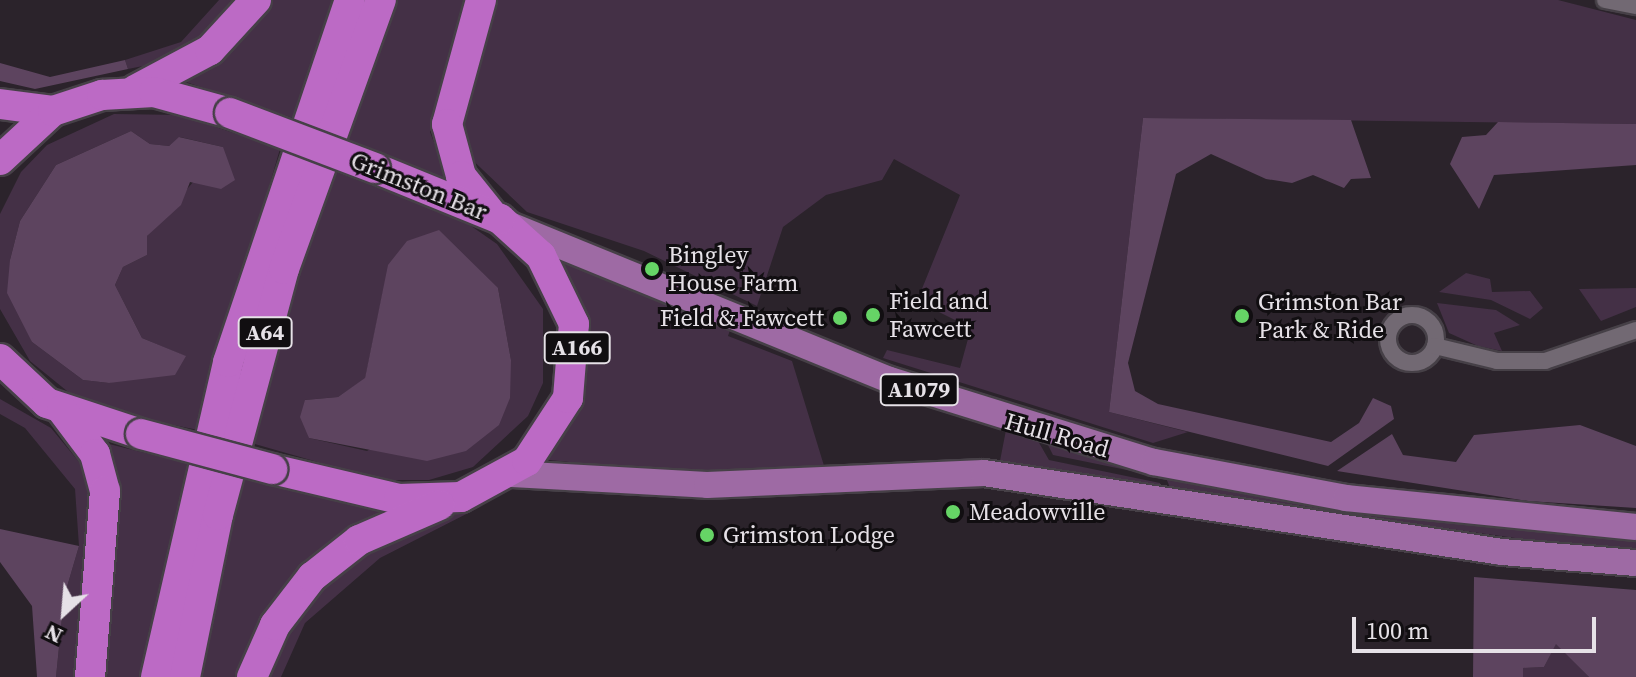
<!DOCTYPE html>
<html>
<head>
<meta charset="utf-8">
<style>
  body { margin:0 }
  #map { position:relative; width:1636px; height:677px; overflow:hidden; background:#2b232b; font-family:"Source Serif 4",serif }
  div>[style] { position:absolute }
  .green>* { inset:0; background:#443046 }
  .forest>* { inset:0; background:#5d445f }
  .roads { filter:drop-shadow(2px 0 #464047) drop-shadow(-2px 0 #464047) drop-shadow(0 2px #464047) drop-shadow(0 -2px #464047) }
  .street>* { height:16px; margin:-8px; padding:0 8px; transform-origin:8px; border-radius:8px; background:#726973 }
  .street>.ring { margin:-8px; padding:0; box-sizing:content-box; background:none; border:16px solid #726973; border-radius:50% }
  .primary>* { height:26px; margin:-13px; padding:0 13px; transform-origin:13px; border-radius:13px; background:#9e6aa4 }
  .highway>* { height:30px; margin:-15px; padding:0 15px; transform-origin:15px; border-radius:15px; background:#bc6ac5 }
  .bridges { filter:drop-shadow(2px 0 #464047) drop-shadow(-2px 0 #464047) drop-shadow(0 2px #464047) drop-shadow(0 -2px #464047) }
  .highway-bridge>* { height:30px; margin:-15px; padding:0 15px; transform-origin:15px; border-radius:15px; background:#bc6ac5 }
  .dots>* { width:22px; height:22px; translate:-50% -50%; box-sizing:border-box; border:4px solid #110e11; border-radius:50% }
  span { translate:-50% -50%; white-space:nowrap; text-align:center; line-height:1.15; -webkit-text-stroke:6px #110e11; paint-order:stroke }
  .shield-label span { padding:2px 6px; background:#110e11; border:2px solid; border-radius:6px; -webkit-text-stroke-width:0 }
  .shield-label { font-size:22px; color:#e6e1e7; font-weight:700 }
  .street-label { font-size:24px; color:#e6e1e7 }
  .poi-label { font-size:24px; color:#e6e1e7 }
  .left { translate:0 -50%; text-align:left }
  .right { translate:-100% -50%; text-align:right }
  .north { position:absolute; left:24px; top:573px; width:80px; height:80px; -webkit-text-stroke:6px #110e11; paint-order:stroke; rotate:206deg; font-size:22px; font-weight:700; line-height:32px; text-align:center; color:#e6e1e7 }
  .north::after { content:''; display:block; margin:auto; width:28px; height:36px; background:#e6e1e7; clip-path:polygon(50% 0,100% 100%,50% 72%,0 100%) }
  .scale { position:absolute; left:1352px; top:617px; width:244px; height:36px; box-sizing:border-box; border:4px solid #e6e1e7; border-top:0; padding-left:10px; font-size:24px; line-height:28px; white-space:nowrap; color:#e6e1e7; -webkit-text-stroke:6px #110e11; paint-order:stroke }
</style>
</head>
<body>
<div id="map">
  <div class="green">
    <i style="clip-path:polygon(219px 0,243px 0,178px 59px,128px 69px,125px 60px,181px 42px)"></i>
    <i style="clip-path:polygon(266px 0,337px 0,293px 118px,183px 81px)"></i>
    <i style="clip-path:polygon(393px 0,470px 0,430px 132px,450px 184px,376px 160px,340px 136px)"></i>
    <i style="clip-path:polygon(490px 0,1558px 0,1636px 20px,1636px 124px,1143px 118px,1109px 412px,1188px 432px,1153px 443px,883px 358px,887px 350px,960px 368px,971px 328px,917px 301px,960px 195px,894px 159px,882px 180px,826px 195px,783px 227px,757px 306px,644px 251px,527px 212px,462px 150px,461px 104px,490px 26px)"></i>
    <i style="clip-path:polygon(evenodd,114px 114px,181px 115px,280px 149px,198px 430px,106px 411px,67px 391px,30px 361px,0 309px,0 214px,21px 172px,47px 145px,114px 114px,131px 131px,150px 144px,169px 146px,180px 137px,223px 147px,147px 236px,147px 255px,123px 267px,115px 285px,142px 338px,185px 356px,109px 383px,83px 380px,32px 342px,10px 260px,20px 221px,56px 165px,131px 131px)"></i>
    <i style="clip-path:polygon(evenodd,328px 169px,461px 219px,497px 244px,543px 309px,543px 383px,528px 416px,473px 467px,429px 480px,380px 480px,248px 442px,328px 169px,498px 288px,511px 360px,367px 451px,309px 438px,305px 400px,338px 397px,365px 379px,383px 292px,498px 288px)"></i>
    <i style="clip-path:polygon(559px 256px,731px 327px,728px 336px,792px 361px,825px 469px,690px 474px,539px 459px,577px 389px)"></i>
    <i style="clip-path:polygon(1466px 273px,1490px 279px,1492px 292px,1530px 291px,1543px 308px,1530px 319px,1491px 300px,1439px 292px)"></i>
    <i style="clip-path:polygon(1636px 288px,1636px 307px,1601px 321px,1579px 289px)"></i>
    <i style="clip-path:polygon(1437px 303px,1496px 310px,1520px 325px,1494px 333px,1502px 351px,1478px 346px,1449px 333px)"></i>
    <i style="clip-path:polygon(0 399px,51px 428px,93px 479px,82px 677px,56px 677px,64px 597px,79px 546px,75px 489px,25px 428px,0 414px)"></i>
    <i style="clip-path:polygon(1006px 430px,1038px 441px,1049px 460px,1160px 483px,1161px 489px,999px 466px)"></i>
    <i style="clip-path:polygon(105px 443px,190px 464px,145px 677px,99px 677px)"></i>
    <i style="clip-path:polygon(1047px 443px,1346px 509px,1636px 537px,1636px 555px,1171px 490px,1166px 478px,1053px 455px)"></i>
    <i style="clip-path:polygon(239px 476px,384px 511px,348px 535px,243px 677px,196px 677px)"></i>
    <i style="clip-path:polygon(482px 506px,380px 558px,305px 623px,281px 677px,263px 677px,323px 580px,396px 531px)"></i>
    <i style="clip-path:polygon(1556px 643px,1589px 677px,1523px 677px,1522px 668px,1544px 667px)"></i>
  </div>
  <div class="forest">
    <i style="clip-path:polygon(125px 60px,128px 69px,35px 89px,0 81px,0 63px,50px 77px)"></i>
    <i style="clip-path:polygon(1143px 118px,1351px 120px,1371px 178px,1351px 179px,1344px 188px,1313px 175px,1292px 183px,1266px 179px,1211px 154px,1176px 174px,1128px 363px,1135px 391px,1158px 404px,1331px 442px,1359px 423px,1373px 398px,1391px 406px,1394px 419px,1328px 466px,1109px 412px)"></i>
    <i style="clip-path:polygon(1498px 122px,1636px 124px,1636px 165px,1494px 175px,1479px 209px,1450px 164px,1462px 137px,1486px 135px)"></i>
    <i style="clip-path:polygon(131px 131px,150px 144px,169px 146px,179px 137px,223px 147px,235px 180px,221px 189px,190px 182px,181px 205px,147px 236px,147px 255px,123px 267px,115px 285px,142px 338px,186px 356px,175px 375px,109px 383px,83px 380px,32px 342px,7px 293px,10px 260px,20px 221px,56px 165px)"></i>
    <i style="clip-path:polygon(439px 230px,498px 288px,511px 360px,510px 398px,499px 425px,466px 451px,427px 461px,309px 438px,300px 417px,305px 400px,338px 397px,365px 378px,388px 265px,407px 241px)"></i>
    <i style="clip-path:polygon(1580px 425px,1636px 446px,1636px 508px,1528px 501px,1337px 471px,1392px 434px,1403px 455px,1456px 462px,1474px 435px)"></i>
    <i style="clip-path:polygon(0 529px,79px 546px,64px 597px,56px 677px,37px 677px,32px 606px,0 562px)"></i>
    <i style="clip-path:polygon(1474px 577px,1636px 590px,1636px 677px,1589px 677px,1556px 644px,1544px 667px,1523px 668px,1523px 677px,1473px 677px)"></i>
  </div>
  <div class="roads">
    <div class="street">
      <i style="left:1605px;top:0;width:32px;rotate:11deg"></i>
      <i class="ring" style="left:1388px;top:315px;width:32px;height:32px"></i>
      <i style="left:1435px;top:346px;width:64px;rotate:13.6deg"></i>
      <i style="left:1497px;top:361px;width:48px"></i>
      <i style="left:1545px;top:361px;width:96px;rotate:-18.8deg"></i>
    </div>
    <div class="primary">
      <i style="left:512px;top:226px;width:408px;rotate:22.2deg"></i>
      <i style="left:890px;top:380px;width:276px;rotate:17.3deg"></i>
      <i style="left:1154px;top:462px;width:195px;rotate:10.6deg"></i>
      <i style="left:1346px;top:498px;width:291px;rotate:5.7deg"></i>
      <i style="left:512px;top:474px;width:195px;rotate:3.2deg"></i>
      <i style="left:707px;top:485px;width:277px;rotate:-2.5deg"></i>
      <i style="left:984px;top:473px;width:524px;rotate:8.67deg"></i>
      <i style="left:1502px;top:552px;width:134px;rotate:4.7deg"></i>
    </div>
    <div class="highway">
      <i style="left:481px;top:0;width:129px;rotate:105.3deg"></i>
      <i style="left:447px;top:124px;width:54px;rotate:74.9deg"></i>
      <i style="left:461px;top:176px;width:46px;rotate:51.1deg"></i>
      <i style="left:135px;top:90px;width:85px;rotate:-28.1deg"></i>
      <i style="left:210px;top:50px;width:68px;rotate:-47.4deg"></i>
      <i style="left:0;top:104px;width:53px;rotate:7.5deg"></i>
      <i style="left:0;top:160px;width:72px;rotate:-42.8deg"></i>
      <i style="left:53px;top:111px;width:52px;rotate:-18.1deg"></i>
      <i style="left:102px;top:95px;width:52px;rotate:-3.3deg"></i>
      <i style="left:154px;top:92px;width:79px;rotate:15.4deg"></i>
      <i style="left:0;top:359px;width:64px;rotate:43.1deg"></i>
      <i style="left:47px;top:403px;width:99px;rotate:18.3deg"></i>
      <i style="left:62px;top:410px;width:55px;rotate:53.1deg"></i>
      <i style="left:95px;top:454px;width:38px;rotate:75deg"></i>
      <i style="left:105px;top:491px;width:187px;rotate:94.6deg"></i>
      <i style="left:272px;top:469px;width:130px;rotate:13.3deg"></i>
      <i style="left:399px;top:499px;width:62px;rotate:-1.8deg"></i>
      <i style="left:461px;top:497px;width:75px;rotate:-28.6deg"></i>
      <i style="left:527px;top:461px;width:75px;rotate:-56.9deg"></i>
      <i style="left:568px;top:398px;width:74px;rotate:-85.4deg"></i>
      <i style="left:574px;top:324px;width:76px;rotate:-115.9deg"></i>
      <i style="left:541px;top:256px;width:55px;rotate:-137.9deg"></i>
      <i style="left:500px;top:219px;width:135px;rotate:-157.8deg"></i>
      <i style="left:156px;top:677px;width:323px;rotate:-77.1deg"></i>
      <i style="left:228px;top:362px;width:382px;rotate:-71.4deg"></i>
      <i style="left:185px;top:677px;width:165px;rotate:-78.5deg"></i>
      <i style="left:218px;top:515px;width:255px;rotate:-75deg"></i>
      <i style="left:284px;top:269px;width:286px;rotate:-70.2deg"></i>
      <i style="left:252px;top:677px;width:57px;rotate:-66.1deg"></i>
      <i style="left:275px;top:625px;width:61px;rotate:-52.4deg"></i>
      <i style="left:312px;top:577px;width:60px;rotate:-38.2deg"></i>
      <i style="left:359px;top:540px;width:88px;rotate:-23.4deg"></i>
    </div>
  </div>
  <div class="bridges">
    <div class="highway-bridge">
      <i style="left:230px;top:113px;width:155px;rotate:20.8deg"></i>
      <i style="left:141px;top:434px;width:136px;rotate:15deg"></i>
    </div>
  </div>
  <div class="dots">
    <i style="left:652px;top:269px;background:#66d466"></i>
    <i style="left:873px;top:315px;background:#66d466"></i>
    <i style="left:1242px;top:316px;background:#66d466"></i>
    <i style="left:840px;top:318px;background:#66d466"></i>
    <i style="left:953px;top:512px;background:#66d466"></i>
    <i style="left:707px;top:535px;background:#66d466"></i>
  </div>
  <div class="shield-label">
    <span style="left:265px;top:333px">A64</span>
    <span style="left:577px;top:348px">A166</span>
    <span style="left:919px;top:390px">A1079</span>
  </div>
  <div class="street-label">
    <span style="left:419px;top:186px;rotate:22deg">Grimston Bar</span>
    <span style="left:1057px;top:435px;rotate:16deg">Hull Road</span>
  </div>
  <div class="poi-label">
    <span class="left" style="left:668px;top:269px">Bingley<br>House Farm</span>
    <span class="left" style="left:889px;top:315px">Field and<br>Fawcett</span>
    <span class="left" style="left:1258px;top:316px">Grimston Bar<br>Park &amp; Ride</span>
    <span class="right" style="left:824px;top:318px">Field &amp; Fawcett</span>
    <span class="left" style="left:969px;top:512px">Meadowville</span>
    <span class="left" style="left:723px;top:535px">Grimston Lodge</span>
  </div>
  <div class="north">N</div>
  <div class="scale">100 m</div>
</div>
</body>
</html>
